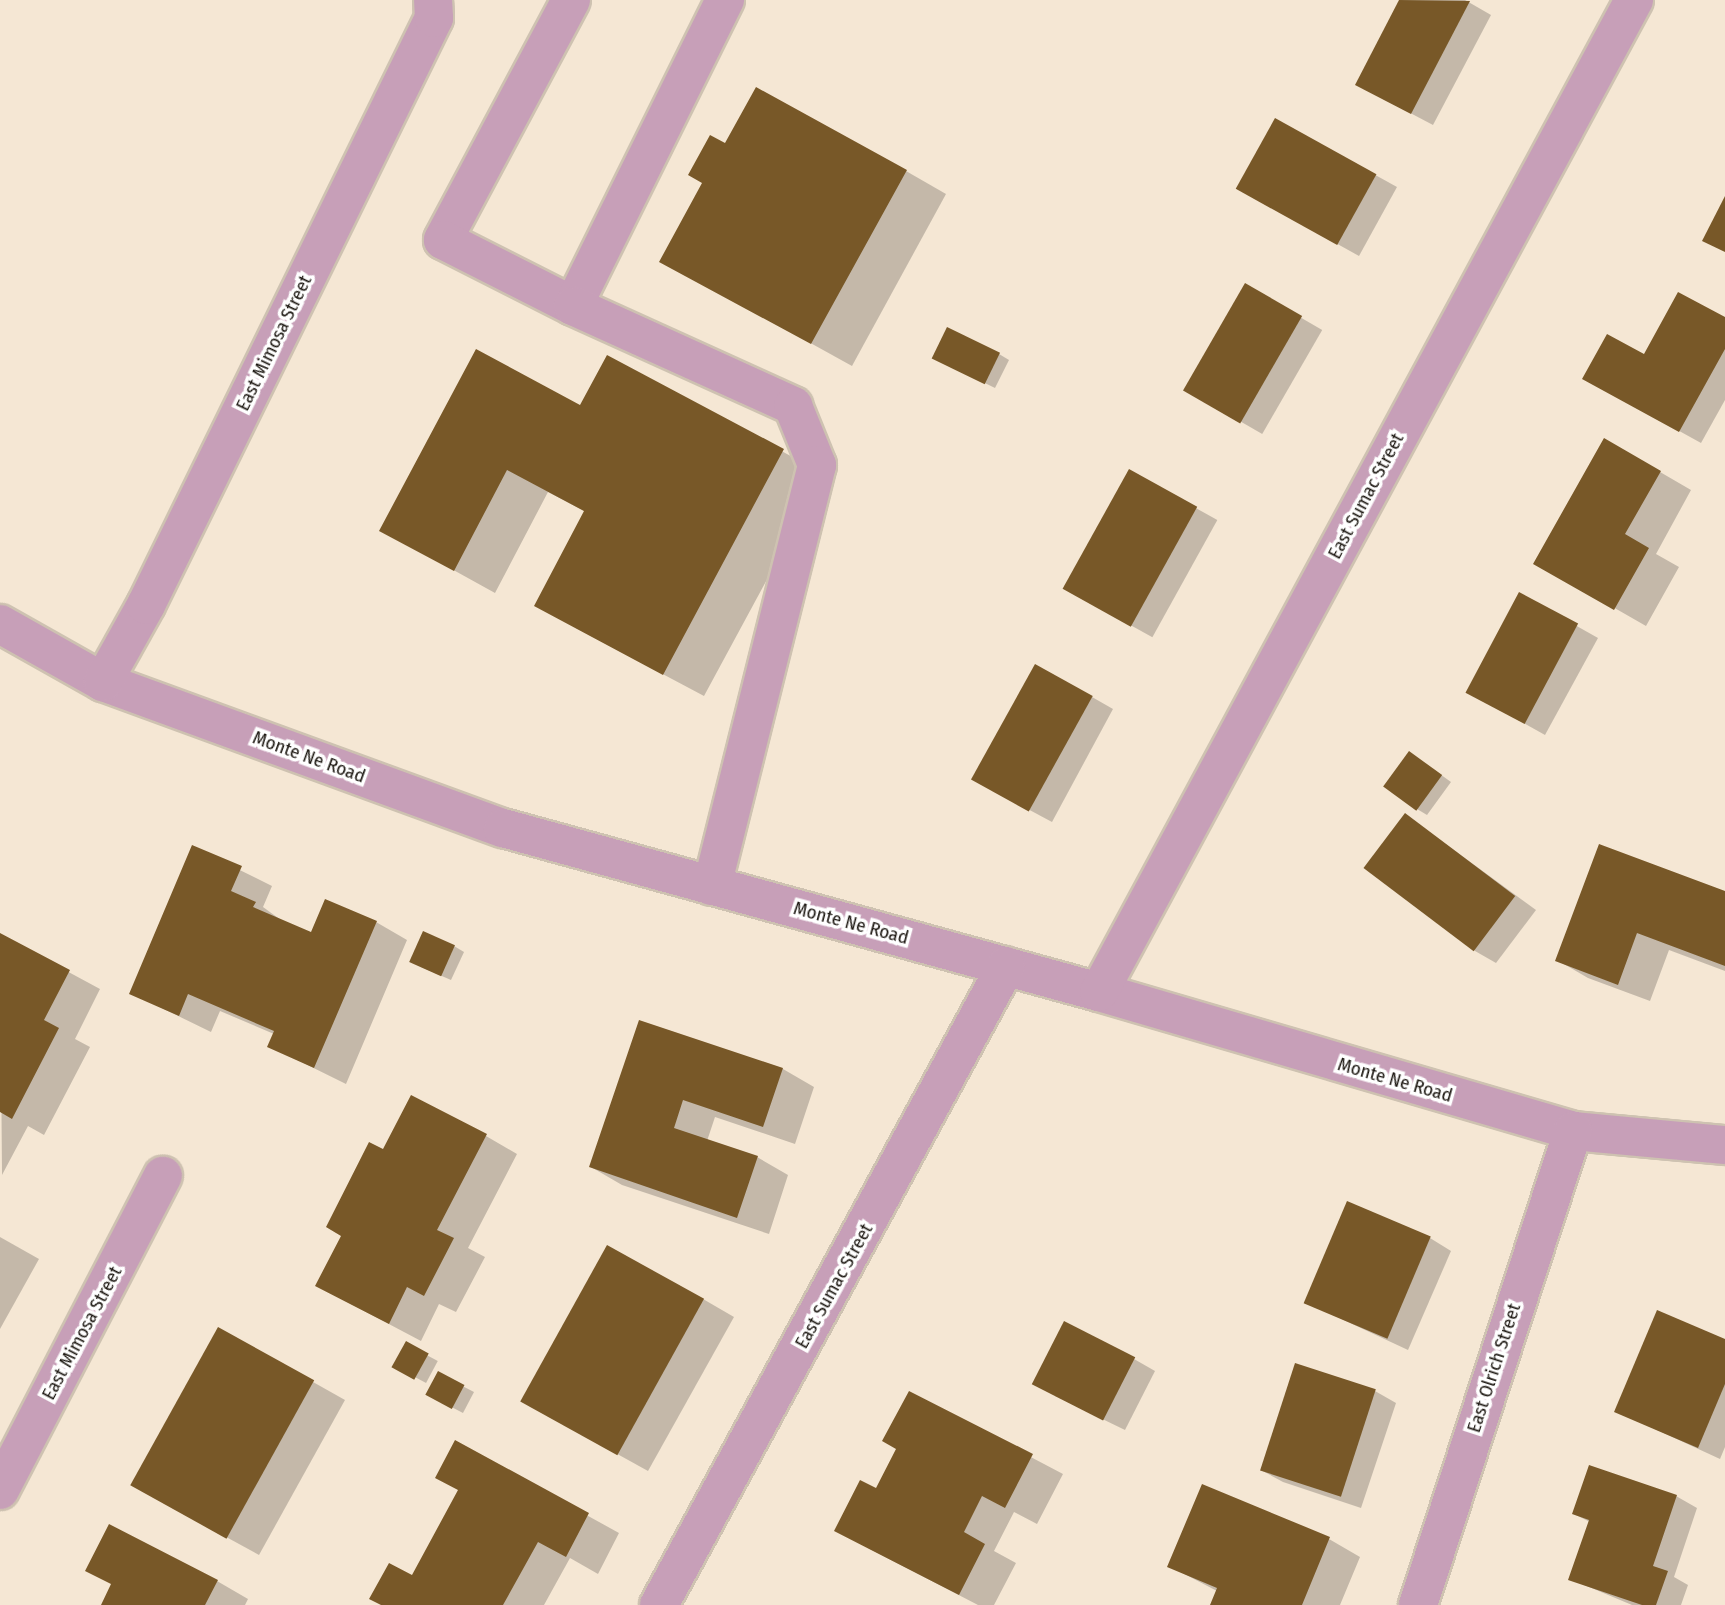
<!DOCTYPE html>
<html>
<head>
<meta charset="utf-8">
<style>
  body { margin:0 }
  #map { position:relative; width:1725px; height:1605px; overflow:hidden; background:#f5e7d4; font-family:"Fira Sans Condensed",sans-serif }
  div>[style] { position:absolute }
  .shadow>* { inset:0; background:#0003; transform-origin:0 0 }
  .building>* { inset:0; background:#785828; transform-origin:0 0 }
  .roads { filter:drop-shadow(2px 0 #cec2b1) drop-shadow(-2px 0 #cec2b1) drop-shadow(0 2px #cec2b1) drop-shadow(0 -2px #cec2b1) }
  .minor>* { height:38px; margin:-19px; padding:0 19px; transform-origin:19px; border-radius:19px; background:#c79fb8 }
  span { translate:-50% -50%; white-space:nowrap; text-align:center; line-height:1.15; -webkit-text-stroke:7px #fff; paint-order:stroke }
  .street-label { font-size:19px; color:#1c1711 }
</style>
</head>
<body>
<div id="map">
  <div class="shadow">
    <i style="clip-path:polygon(1401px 0,1465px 0,1491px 15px,1433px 125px,1357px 85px)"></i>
    <i style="clip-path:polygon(1276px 120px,1397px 187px,1359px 256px,1260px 201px)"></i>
    <i style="clip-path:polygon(726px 145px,906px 171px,946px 194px,852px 366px,700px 282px,704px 182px)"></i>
    <i style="left:1246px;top:286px;width:88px;height:120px;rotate:30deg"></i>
    <i style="clip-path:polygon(1725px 319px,1725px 400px,1701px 443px,1605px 390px,1645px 356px)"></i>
    <i style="clip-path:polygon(999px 354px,1009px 360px,995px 388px,944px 363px)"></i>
    <i style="clip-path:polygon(608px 357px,824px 474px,704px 696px,576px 628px,586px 512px,548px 492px,495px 593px,381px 530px,581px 407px)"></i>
    <i style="clip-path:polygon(1605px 440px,1691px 490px,1656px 554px,1679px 567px,1646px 626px,1536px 563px)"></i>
    <i style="left:1129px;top:471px;width:101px;height:134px;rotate:29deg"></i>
    <i style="clip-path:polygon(1520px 594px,1598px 638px,1545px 735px,1488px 703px)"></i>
    <i style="clip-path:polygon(1092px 697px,1113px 709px,1052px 822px,996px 792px)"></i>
    <i style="clip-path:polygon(1419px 759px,1451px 782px,1427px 815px,1417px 809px)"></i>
    <i style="clip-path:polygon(1406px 815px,1536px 910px,1496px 963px,1475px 951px)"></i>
    <i style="clip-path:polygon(193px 847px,272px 886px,263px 907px,285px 923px,312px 935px,376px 922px,407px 940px,346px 1084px,269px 1046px,274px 1034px,220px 1011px,211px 1032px,131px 993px)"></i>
    <i style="clip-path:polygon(1725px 892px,1725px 971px,1669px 950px,1650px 1001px,1588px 978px,1557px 960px)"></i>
    <i style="clip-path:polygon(0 935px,100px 989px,75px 1039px,90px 1047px,44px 1135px,28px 1126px,2px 1175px)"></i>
    <i style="clip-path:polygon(454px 946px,464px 952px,451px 980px,421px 967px)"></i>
    <i style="clip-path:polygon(640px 1022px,783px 1069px,814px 1087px,795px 1144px,715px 1117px,707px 1141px,757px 1157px,788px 1175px,769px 1234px,622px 1185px,591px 1167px)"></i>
    <i style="clip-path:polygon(486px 1136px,517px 1154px,468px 1248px,485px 1257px,456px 1312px,439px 1304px,421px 1341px,317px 1286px,384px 1151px)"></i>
    <i style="clip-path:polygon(0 1237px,39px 1259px,0 1329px)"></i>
    <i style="clip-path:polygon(1430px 1238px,1451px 1251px,1408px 1350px,1305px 1302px)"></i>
    <i style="clip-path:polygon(703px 1299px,734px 1317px,648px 1471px,554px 1419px)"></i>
    <i style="clip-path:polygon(219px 1329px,345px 1400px,259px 1555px,164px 1503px)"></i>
    <i style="clip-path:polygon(1725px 1341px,1725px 1447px,1720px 1459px,1616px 1411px)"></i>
    <i style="left:406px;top:1344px;width:36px;height:25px;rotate:28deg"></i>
    <i style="clip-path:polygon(1134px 1359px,1155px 1371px,1125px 1430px,1055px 1396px)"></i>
    <i style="clip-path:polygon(439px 1374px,474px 1392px,463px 1413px,438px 1400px)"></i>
    <i style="clip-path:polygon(1375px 1391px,1396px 1403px,1361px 1508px,1283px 1482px,1261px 1470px)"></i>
    <i style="clip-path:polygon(909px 1393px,1063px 1474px,1037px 1524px,1014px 1512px,994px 1551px,1016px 1563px,994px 1605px,978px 1605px,868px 1548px,876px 1491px,898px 1448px)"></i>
    <i style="clip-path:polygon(456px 1443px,619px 1533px,598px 1574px,570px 1558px,544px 1605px,384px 1605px,413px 1577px,460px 1490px)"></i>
    <i style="clip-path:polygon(1676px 1496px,1697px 1508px,1674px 1577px,1688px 1585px,1681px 1605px,1632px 1605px,1570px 1579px,1590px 1522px,1574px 1514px)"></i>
    <i style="clip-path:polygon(1329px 1539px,1360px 1557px,1340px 1605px,1211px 1605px,1217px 1591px,1169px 1566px)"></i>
    <i style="clip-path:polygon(217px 1581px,248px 1599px,245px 1605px,103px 1605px)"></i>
  </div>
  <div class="building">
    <i style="clip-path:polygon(1399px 0,1470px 1px,1411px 114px,1355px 85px)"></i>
    <i style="clip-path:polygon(756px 87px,907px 170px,811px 344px,659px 262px,702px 183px,688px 175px,710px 135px,725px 143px)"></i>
    <i style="left:1275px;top:118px;width:116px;height:81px;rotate:29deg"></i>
    <i style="clip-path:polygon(1725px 196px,1725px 252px,1702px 241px)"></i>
    <i style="left:1245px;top:283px;width:66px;height:124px;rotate:30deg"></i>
    <i style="clip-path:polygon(1678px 292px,1725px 317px,1725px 349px,1679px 432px,1582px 379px,1607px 334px,1644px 354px)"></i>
    <i style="left:947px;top:327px;width:59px;height:35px;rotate:26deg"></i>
    <i style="clip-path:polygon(476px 349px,580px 405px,607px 355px,784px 449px,663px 675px,534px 606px,584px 511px,507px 470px,454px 571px,379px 531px)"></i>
    <i style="clip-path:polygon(1604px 438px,1661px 471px,1625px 534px,1649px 548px,1614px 610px,1533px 564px)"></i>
    <i style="left:1129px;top:469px;width:78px;height:137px;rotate:29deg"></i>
    <i style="left:1519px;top:592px;width:67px;height:114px;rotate:28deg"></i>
    <i style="left:1035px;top:664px;width:66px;height:132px;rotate:29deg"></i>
    <i style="left:1409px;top:751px;width:41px;height:44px;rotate:36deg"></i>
    <i style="left:1405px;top:813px;width:138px;height:69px;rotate:37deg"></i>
    <i style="clip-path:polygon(1599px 844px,1725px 891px,1725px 966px,1637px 933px,1618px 985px,1555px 961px)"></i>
    <i style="clip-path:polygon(192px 845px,242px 866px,231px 891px,256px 902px,253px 907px,311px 932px,325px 899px,377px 921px,314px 1068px,267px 1047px,274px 1031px,188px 994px,179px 1016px,129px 994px)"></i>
    <i style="left:423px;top:931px;width:35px;height:34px;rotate:24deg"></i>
    <i style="clip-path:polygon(0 933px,70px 970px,44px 1020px,59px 1028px,12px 1119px,0 1112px)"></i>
    <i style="clip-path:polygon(639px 1020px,783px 1068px,763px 1127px,683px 1100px,674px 1128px,758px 1156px,737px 1218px,589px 1167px)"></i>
    <i style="clip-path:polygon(411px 1095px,487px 1134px,437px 1230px,454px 1238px,424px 1296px,407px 1287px,389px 1324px,315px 1286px,341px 1236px,326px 1227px,369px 1142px,383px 1149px)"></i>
    <i style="left:1347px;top:1201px;width:91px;height:111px;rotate:23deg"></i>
    <i style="left:607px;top:1245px;width:111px;height:179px;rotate:29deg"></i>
    <i style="clip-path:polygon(1657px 1310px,1725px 1339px,1725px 1384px,1698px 1448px,1614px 1412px)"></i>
    <i style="left:1064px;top:1321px;width:80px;height:71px;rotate:27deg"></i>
    <i style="left:218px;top:1327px;width:110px;height:181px;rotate:29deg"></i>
    <i style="left:406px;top:1341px;width:26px;height:30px;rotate:29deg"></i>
    <i style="left:1295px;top:1363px;width:85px;height:113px;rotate:18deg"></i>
    <i style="left:438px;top:1371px;width:30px;height:27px;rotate:28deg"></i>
    <i style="clip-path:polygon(909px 1391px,1033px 1454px,1005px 1508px,982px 1496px,964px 1532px,985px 1544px,959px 1595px,834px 1531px,860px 1480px,876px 1488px,896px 1449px,882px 1441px)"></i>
    <i style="clip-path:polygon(455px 1440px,589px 1513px,566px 1557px,538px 1542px,503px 1605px,381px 1605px,369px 1599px,389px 1563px,412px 1575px,458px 1490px,435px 1478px)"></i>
    <i style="clip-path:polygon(1589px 1465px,1677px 1495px,1653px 1566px,1668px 1571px,1656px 1605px,1642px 1605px,1568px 1580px,1589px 1520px,1572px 1514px)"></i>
    <i style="clip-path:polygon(1202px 1484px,1330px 1537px,1302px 1605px,1210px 1605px,1217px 1588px,1167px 1567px)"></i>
    <i style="clip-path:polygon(109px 1524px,218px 1580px,205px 1605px,101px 1605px,111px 1584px,85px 1571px)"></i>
  </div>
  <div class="roads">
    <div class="minor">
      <i style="left:571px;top:0;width:272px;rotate:118.1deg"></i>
      <i style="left:443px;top:240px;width:146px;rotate:26.9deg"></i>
      <i style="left:573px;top:306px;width:342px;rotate:-63.6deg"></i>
      <i style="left:573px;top:306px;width:242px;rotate:24.4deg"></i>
      <i style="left:793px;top:406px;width:64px;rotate:67.9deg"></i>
      <i style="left:817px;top:465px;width:434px;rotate:104deg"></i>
      <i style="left:0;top:624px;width:118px;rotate:29.4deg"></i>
      <i style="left:103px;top:682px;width:426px;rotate:20.1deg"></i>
      <i style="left:503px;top:828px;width:618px;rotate:15.39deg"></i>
      <i style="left:1099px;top:992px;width:494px;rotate:16.3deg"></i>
      <i style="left:1573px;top:1131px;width:153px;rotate:5.3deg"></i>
      <i style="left:103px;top:682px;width:88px;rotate:-60.8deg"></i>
      <i style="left:146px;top:605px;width:654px;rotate:-63.87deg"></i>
      <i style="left:434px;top:18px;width:18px;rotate:-93deg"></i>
      <i style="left:1099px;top:992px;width:1127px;rotate:-61.66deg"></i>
      <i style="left:0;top:1490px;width:354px;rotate:-62.6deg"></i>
      <i style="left:659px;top:1605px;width:727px;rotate:-61.5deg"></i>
      <i style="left:1418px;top:1605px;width:499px;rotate:-71.9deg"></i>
    </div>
  </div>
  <div class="street-label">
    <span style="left:274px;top:343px;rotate:-64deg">East Mimosa Street</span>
    <span style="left:1366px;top:496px;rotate:-62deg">East Sumac Street</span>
    <span style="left:309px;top:757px;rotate:20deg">Monte Ne Road</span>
    <span style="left:851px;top:923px;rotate:15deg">Monte Ne Road</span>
    <span style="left:1395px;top:1080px;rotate:16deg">Monte Ne Road</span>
    <span style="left:834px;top:1286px;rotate:-61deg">East Sumac Street</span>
    <span style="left:82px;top:1333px;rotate:-62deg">East Mimosa Street</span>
    <span style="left:1494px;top:1368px;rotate:-72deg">East Olrich Street</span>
  </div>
</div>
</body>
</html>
